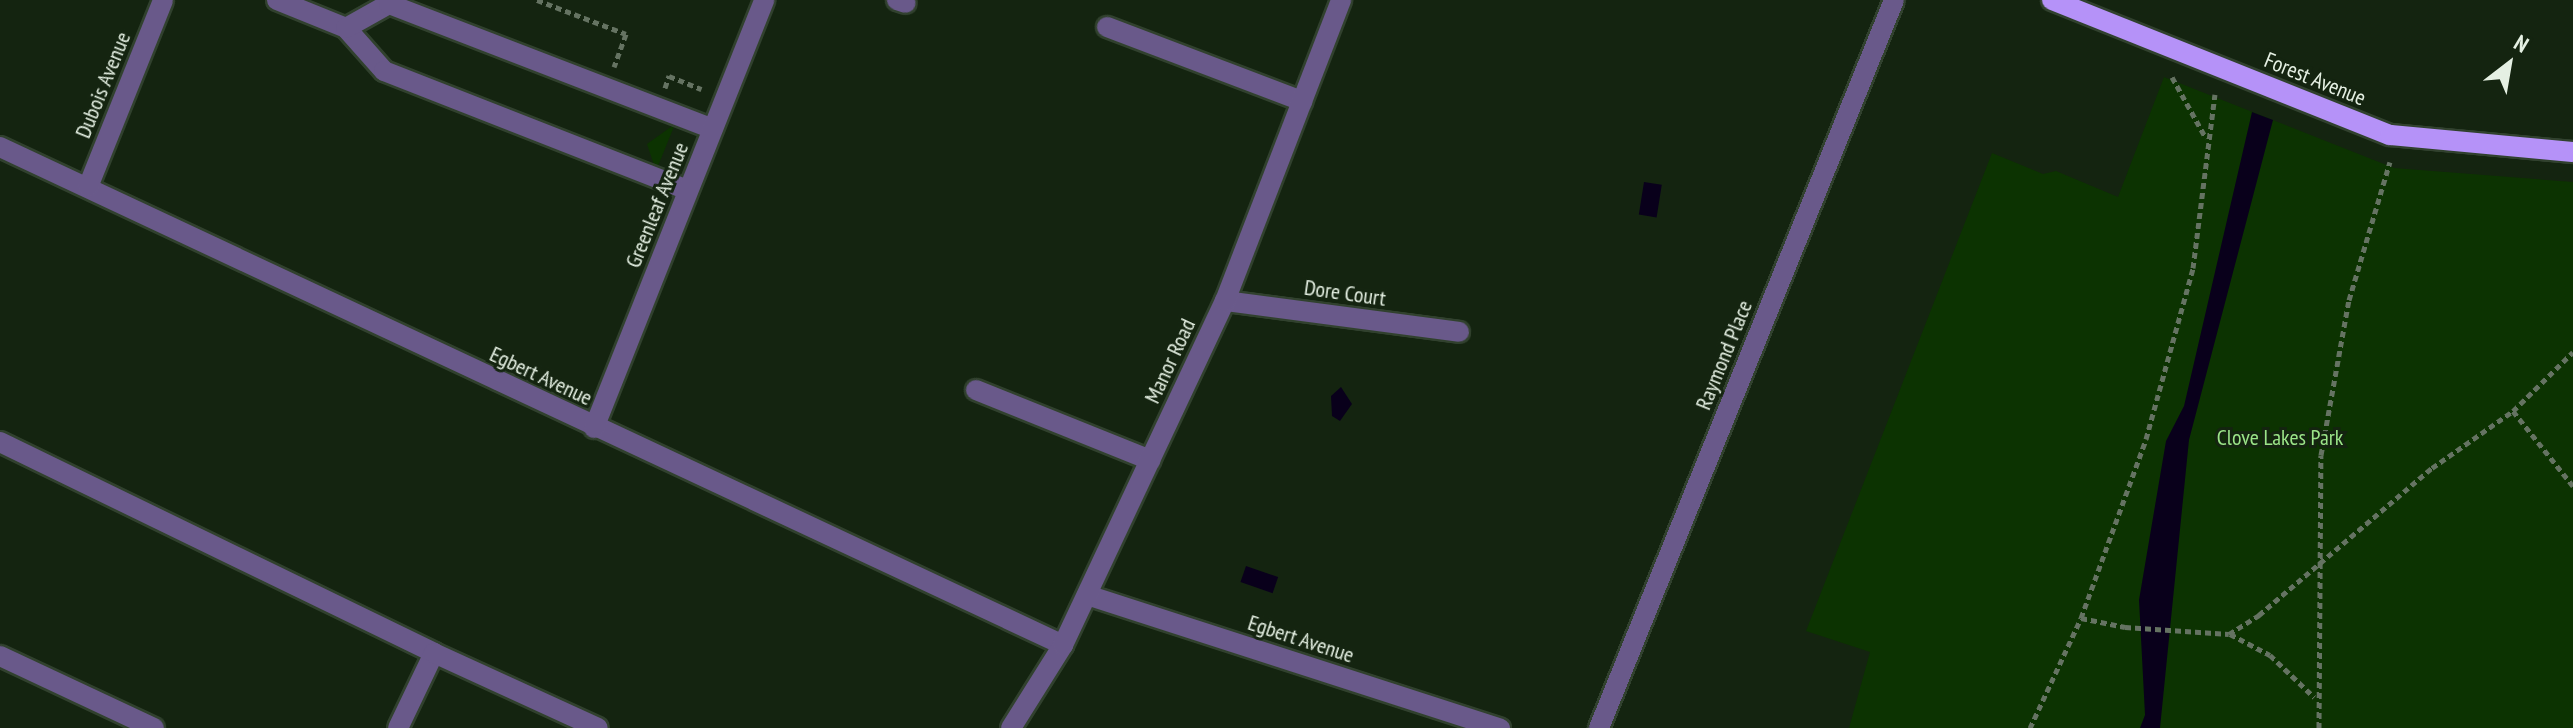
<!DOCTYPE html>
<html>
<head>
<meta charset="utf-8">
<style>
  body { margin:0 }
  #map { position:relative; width:2573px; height:728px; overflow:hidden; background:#142410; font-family:"PT Sans Narrow",sans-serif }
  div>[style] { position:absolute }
  .green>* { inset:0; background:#0c3301 }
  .water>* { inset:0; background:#09001b; transform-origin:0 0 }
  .path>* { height:5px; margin-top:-2.5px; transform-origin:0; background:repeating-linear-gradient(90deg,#657362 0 6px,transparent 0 10px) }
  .roads { filter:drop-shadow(2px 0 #31412e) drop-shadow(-2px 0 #31412e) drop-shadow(0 2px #31412e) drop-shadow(0 -2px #31412e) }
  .minor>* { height:20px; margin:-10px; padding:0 10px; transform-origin:10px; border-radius:10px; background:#69598a }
  .major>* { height:20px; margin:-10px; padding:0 10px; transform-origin:10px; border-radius:10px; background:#b592f8 }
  span { translate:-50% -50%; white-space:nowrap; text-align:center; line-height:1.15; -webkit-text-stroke:6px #142410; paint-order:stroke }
  .street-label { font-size:22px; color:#e5f0e3 }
  .park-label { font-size:22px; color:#9be488 }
  .north { position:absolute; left:2469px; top:24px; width:80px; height:80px; -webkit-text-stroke:6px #142410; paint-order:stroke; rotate:31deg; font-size:22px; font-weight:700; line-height:32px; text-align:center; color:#e5f0e3 }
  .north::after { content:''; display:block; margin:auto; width:28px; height:36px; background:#e5f0e3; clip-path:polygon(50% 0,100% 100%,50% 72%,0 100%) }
</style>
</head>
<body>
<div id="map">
  <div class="green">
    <i style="clip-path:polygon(2164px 77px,2394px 168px,2573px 182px,2573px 728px,1849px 728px,1870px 652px,1806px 631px,1992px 153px,2043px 174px,2056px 171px,2118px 197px)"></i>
    <i style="clip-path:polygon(675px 124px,656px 171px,647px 144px)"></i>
  </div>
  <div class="water">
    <i style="clip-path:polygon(2252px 112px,2273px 120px,2189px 440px,2160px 728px,2140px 728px,2145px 715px,2139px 600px,2166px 441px,2184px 406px)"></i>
    <i style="left:1644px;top:182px;width:18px;height:33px;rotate:9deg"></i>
    <i style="clip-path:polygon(1341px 387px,1352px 404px,1340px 421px,1332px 416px,1331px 396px)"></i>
    <i style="left:1246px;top:566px;width:34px;height:17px;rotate:19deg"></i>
  </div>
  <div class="path">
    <i style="left:537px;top:0;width:95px;rotate:20.9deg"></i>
    <i style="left:626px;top:34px;width:35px;rotate:110deg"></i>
    <i style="left:2172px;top:77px;width:70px;rotate:60.9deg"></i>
    <i style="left:665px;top:88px;width:13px;rotate:-72deg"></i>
    <i style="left:669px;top:76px;width:35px;rotate:22deg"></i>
    <i style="left:2513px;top:411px;width:96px;rotate:51.3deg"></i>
    <i style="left:2081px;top:618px;width:45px;rotate:11.6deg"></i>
    <i style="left:2125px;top:627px;width:104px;rotate:3.9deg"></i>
    <i style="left:2229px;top:634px;width:36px;rotate:-32deg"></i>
    <i style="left:2259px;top:615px;width:227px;rotate:-40.4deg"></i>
    <i style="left:2432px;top:468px;width:99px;rotate:-35.1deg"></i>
    <i style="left:2513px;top:411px;width:84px;rotate:-44.5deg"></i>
    <i style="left:2230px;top:634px;width:45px;rotate:27.7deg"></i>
    <i style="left:2270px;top:655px;width:61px;rotate:43.7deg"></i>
    <i style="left:2030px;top:728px;width:121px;rotate:-65.1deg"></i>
    <i style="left:2081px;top:618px;width:190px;rotate:-70deg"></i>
    <i style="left:2146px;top:439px;width:177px;rotate:-74.6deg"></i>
    <i style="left:2193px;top:268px;width:175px;rotate:-82.8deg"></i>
    <i style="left:2319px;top:728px;width:273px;rotate:-89.6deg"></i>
    <i style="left:2321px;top:455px;width:158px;rotate:-79.8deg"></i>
    <i style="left:2349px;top:300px;width:144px;rotate:-73.5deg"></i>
  </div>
  <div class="roads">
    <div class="minor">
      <i style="left:277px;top:0;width:74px;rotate:22.1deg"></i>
      <i style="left:346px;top:28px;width:57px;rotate:48.5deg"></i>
      <i style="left:384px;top:71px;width:326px;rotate:21.4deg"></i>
      <i style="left:897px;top:0;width:9px;rotate:18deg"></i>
      <i style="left:1107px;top:27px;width:209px;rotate:20.8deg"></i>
      <i style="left:346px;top:28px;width:49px;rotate:-29.2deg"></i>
      <i style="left:389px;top:4px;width:347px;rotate:21.1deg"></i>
      <i style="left:0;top:147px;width:1174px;rotate:25.1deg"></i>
      <i style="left:88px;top:187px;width:201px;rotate:-68.1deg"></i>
      <i style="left:1225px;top:301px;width:236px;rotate:7.5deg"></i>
      <i style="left:976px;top:390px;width:188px;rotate:21.9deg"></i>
      <i style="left:594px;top:428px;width:461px;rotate:-68.3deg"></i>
      <i style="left:0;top:442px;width:483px;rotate:25.9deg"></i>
      <i style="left:434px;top:653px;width:83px;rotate:115.6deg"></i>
      <i style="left:1087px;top:595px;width:434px;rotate:17.9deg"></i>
      <i style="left:434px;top:653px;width:180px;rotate:24.6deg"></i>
      <i style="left:0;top:656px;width:170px;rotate:25.1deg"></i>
      <i style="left:1011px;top:728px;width:98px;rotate:-57.9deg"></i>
      <i style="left:1063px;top:645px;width:380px;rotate:-64.8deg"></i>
      <i style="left:1225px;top:301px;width:323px;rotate:-68.9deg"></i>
      <i style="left:1599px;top:728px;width:785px;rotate:-67.94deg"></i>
    </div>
    <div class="major">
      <i style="left:2052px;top:0;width:364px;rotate:21.8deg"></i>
      <i style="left:2390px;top:135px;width:184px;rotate:5.3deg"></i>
    </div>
  </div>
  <div class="street-label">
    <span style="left:2315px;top:79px;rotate:22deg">Forest Avenue</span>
    <span style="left:103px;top:85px;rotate:-68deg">Dubois Avenue</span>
    <span style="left:657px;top:205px;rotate:-68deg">Greenleaf Avenue</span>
    <span style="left:1345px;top:293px;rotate:8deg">Dore Court</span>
    <span style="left:1724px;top:355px;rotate:-68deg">Raymond Place</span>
    <span style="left:1170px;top:361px;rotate:-65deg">Manor Road</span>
    <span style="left:541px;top:376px;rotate:25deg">Egbert Avenue</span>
    <span style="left:1301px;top:639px;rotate:18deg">Egbert Avenue</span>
  </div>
  <div class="park-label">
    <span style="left:2280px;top:438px">Clove Lakes Park</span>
  </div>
  <div class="north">N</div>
</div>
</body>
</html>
